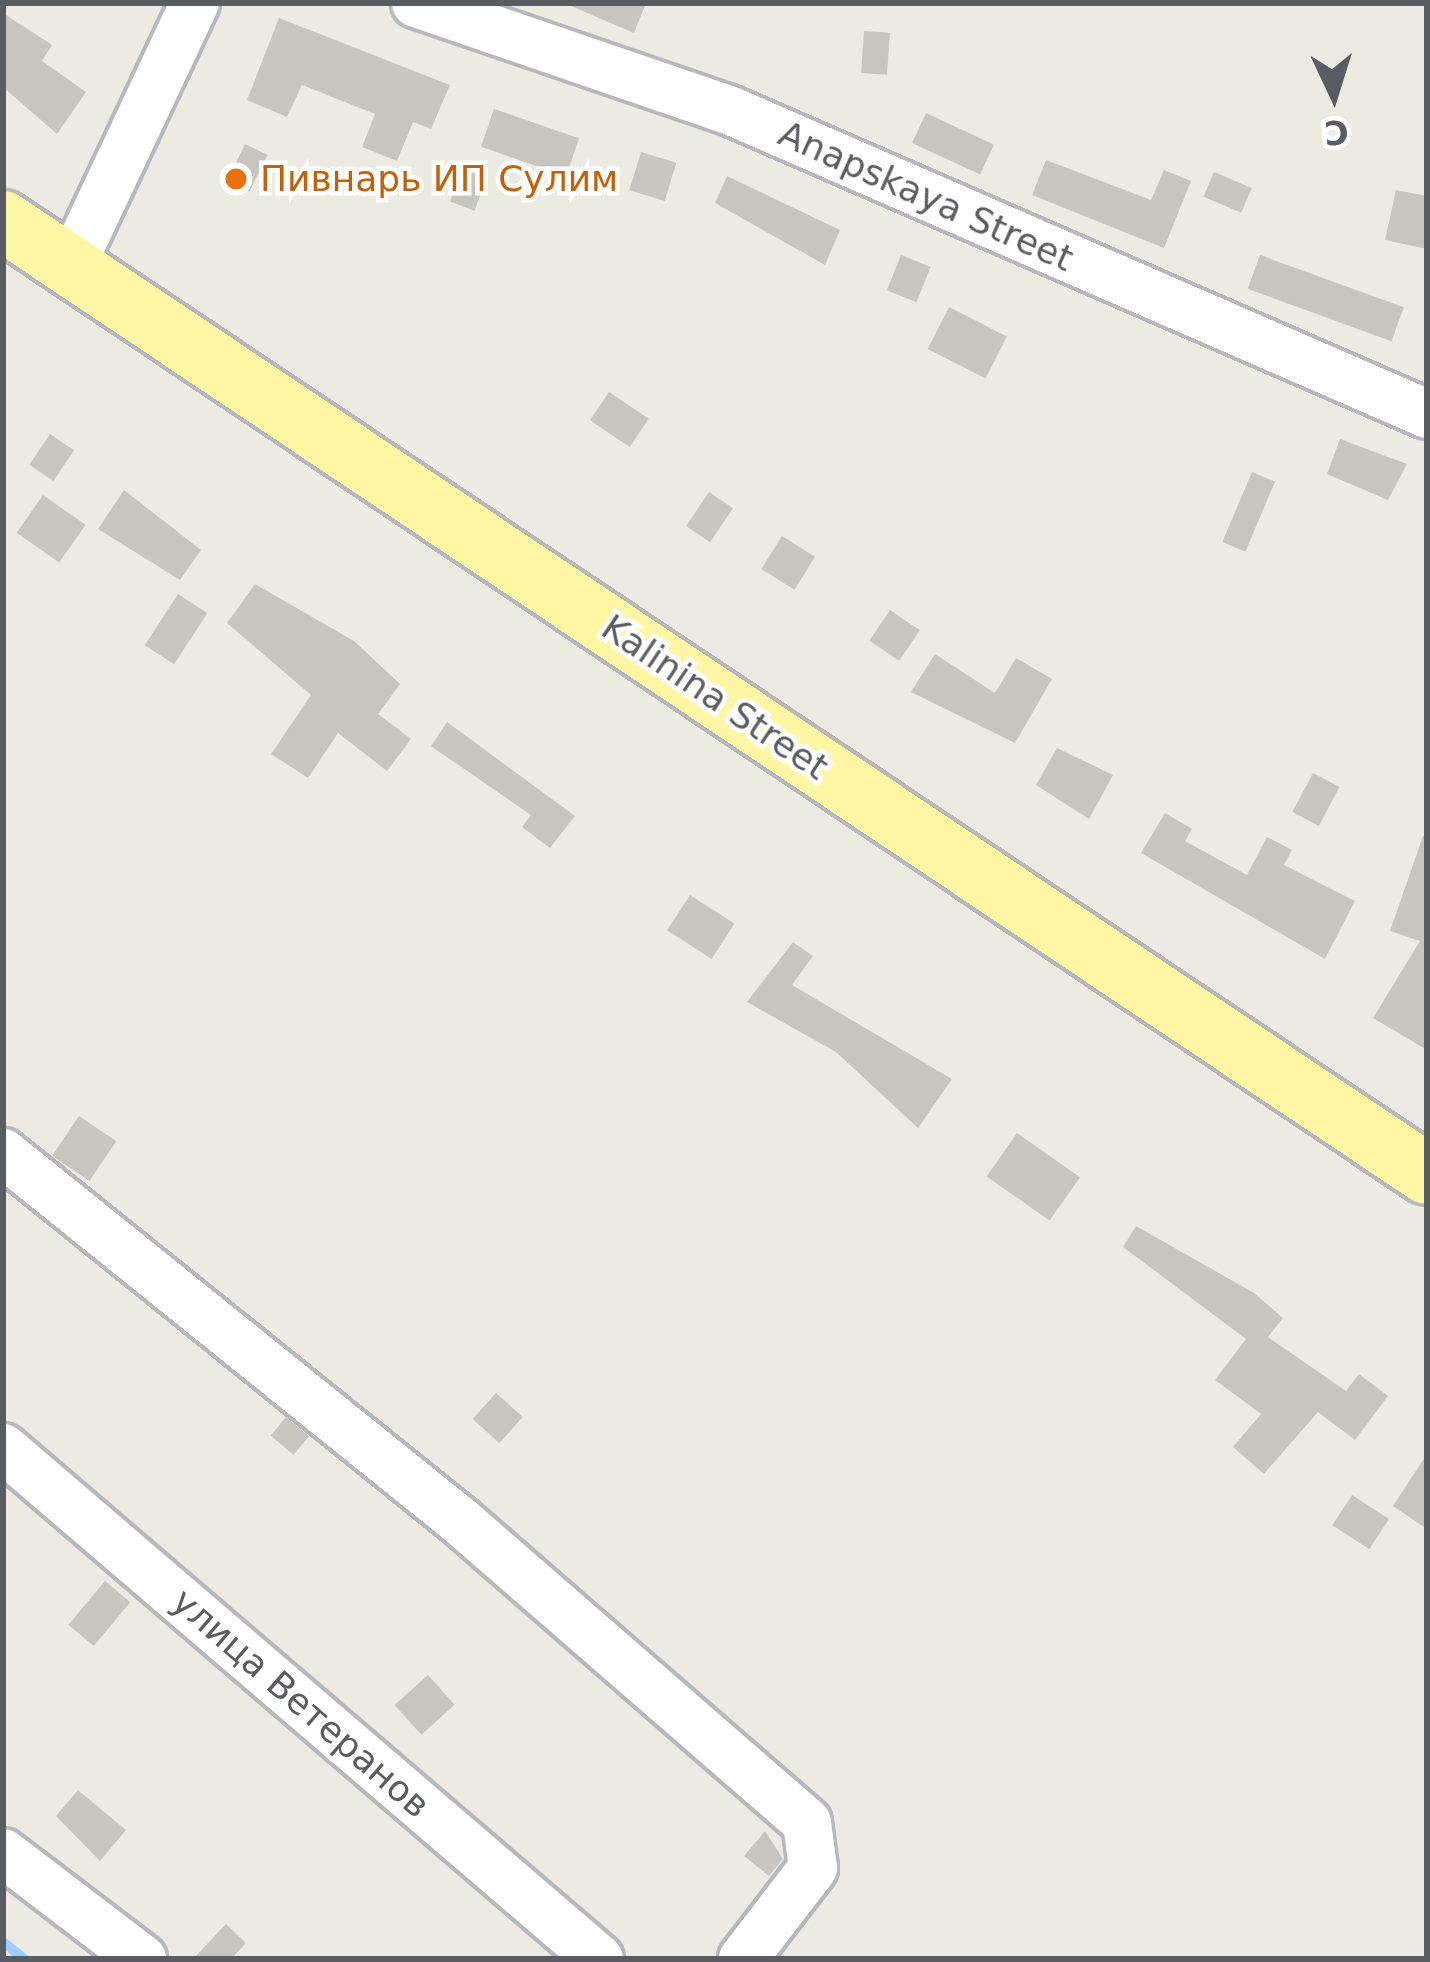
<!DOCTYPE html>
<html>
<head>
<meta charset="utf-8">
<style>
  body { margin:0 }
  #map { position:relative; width:1430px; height:1962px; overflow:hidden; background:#edebe1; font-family:"DejaVu Sans",sans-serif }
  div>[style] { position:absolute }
  .stream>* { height:10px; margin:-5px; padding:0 5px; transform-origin:5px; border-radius:5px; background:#9eceff }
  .building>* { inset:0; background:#c8c5be; transform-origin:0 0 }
  .roads { filter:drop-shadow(3px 0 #b6b8be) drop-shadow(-3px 0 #b6b8be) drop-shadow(0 3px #b6b8be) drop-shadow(0 -3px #b6b8be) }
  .minor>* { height:48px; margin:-24px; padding:0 24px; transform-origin:24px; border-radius:24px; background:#fff }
  .major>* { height:60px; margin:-30px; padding:0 30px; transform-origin:30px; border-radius:30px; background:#fff6a3 }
  .dots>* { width:33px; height:33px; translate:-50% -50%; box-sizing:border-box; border:6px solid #fff; border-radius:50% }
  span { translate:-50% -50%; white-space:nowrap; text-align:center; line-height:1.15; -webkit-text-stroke:9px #fff; paint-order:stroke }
  .food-label { font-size:36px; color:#c56008 }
  .left { translate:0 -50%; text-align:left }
  .street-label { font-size:36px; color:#595d62 }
  .frame { position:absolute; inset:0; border:6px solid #595d62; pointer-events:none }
  .north { position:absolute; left:1274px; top:36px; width:120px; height:120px; -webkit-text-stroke:9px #fff; paint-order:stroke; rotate:176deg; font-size:33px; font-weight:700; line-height:48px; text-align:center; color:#595d62 }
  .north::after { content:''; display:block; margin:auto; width:42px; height:54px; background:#595d62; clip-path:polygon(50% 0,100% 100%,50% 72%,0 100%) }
</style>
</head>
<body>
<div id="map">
  <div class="stream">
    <i style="left:3px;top:1942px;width:27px;rotate:39deg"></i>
  </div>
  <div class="building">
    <i style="clip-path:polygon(564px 3px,646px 3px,634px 33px)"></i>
    <i style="clip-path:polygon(3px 13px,52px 45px,42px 61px,86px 92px,57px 134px,3px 87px)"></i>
    <i style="clip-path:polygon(279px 18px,450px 85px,431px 129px,413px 122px,397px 161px,362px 147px,375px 114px,302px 85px,287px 117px,247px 100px)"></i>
    <i style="left:864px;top:31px;width:26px;height:42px;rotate:4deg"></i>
    <i style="left:494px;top:109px;width:90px;height:40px;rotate:19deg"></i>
    <i style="left:926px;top:113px;width:75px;height:33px;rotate:25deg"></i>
    <i style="left:245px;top:144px;width:25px;height:41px;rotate:26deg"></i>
    <i style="left:641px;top:152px;width:37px;height:40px;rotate:17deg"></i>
    <i style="clip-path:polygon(1046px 160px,1151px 200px,1164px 170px,1191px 181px,1164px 248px,1032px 195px)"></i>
    <i style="left:463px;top:168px;width:26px;height:36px;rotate:21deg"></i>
    <i style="left:1214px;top:172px;width:41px;height:27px;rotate:23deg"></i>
    <i style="clip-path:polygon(727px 176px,840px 230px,825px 265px,715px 203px)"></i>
    <i style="clip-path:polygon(1396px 190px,1427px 196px,1427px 249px,1385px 240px)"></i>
    <i style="left:901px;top:255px;width:32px;height:38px;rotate:22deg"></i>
    <i style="left:1260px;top:255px;width:153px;height:36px;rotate:20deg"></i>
    <i style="left:949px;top:307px;width:65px;height:47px;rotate:27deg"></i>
    <i style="left:609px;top:392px;width:48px;height:34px;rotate:34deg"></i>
    <i style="left:50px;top:434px;width:29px;height:37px;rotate:34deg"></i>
    <i style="clip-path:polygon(1340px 439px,1407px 464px,1388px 500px,1327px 474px)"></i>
    <i style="left:1252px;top:472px;width:25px;height:76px;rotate:23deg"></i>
    <i style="clip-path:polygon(124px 490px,201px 550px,180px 580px,98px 529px)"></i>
    <i style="left:709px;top:492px;width:29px;height:41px;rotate:34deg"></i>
    <i style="left:43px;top:495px;width:52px;height:46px;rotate:35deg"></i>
    <i style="left:782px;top:536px;width:39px;height:39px;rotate:32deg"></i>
    <i style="clip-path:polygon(255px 584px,354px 641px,400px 684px,378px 714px,411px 739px,387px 771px,338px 733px,308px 778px,271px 754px,311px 695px,227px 623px)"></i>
    <i style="left:178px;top:594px;width:35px;height:61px;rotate:33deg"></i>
    <i style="left:890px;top:610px;width:36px;height:37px;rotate:34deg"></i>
    <i style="clip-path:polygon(935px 654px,995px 693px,1016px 658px,1052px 679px,1015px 743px,911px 692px)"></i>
    <i style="clip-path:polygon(447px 722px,575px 816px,550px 848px,522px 827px,531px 815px,431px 746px)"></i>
    <i style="clip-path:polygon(1057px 748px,1113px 775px,1089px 819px,1036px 785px)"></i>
    <i style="left:1313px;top:773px;width:30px;height:44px;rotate:28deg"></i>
    <i style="clip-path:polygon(1165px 813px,1192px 829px,1185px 841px,1247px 875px,1267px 837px,1292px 850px,1284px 865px,1355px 901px,1325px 959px,1141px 853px)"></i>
    <i style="clip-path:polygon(1423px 836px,1427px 836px,1427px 1050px,1373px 1018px,1420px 941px,1390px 931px)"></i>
    <i style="left:690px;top:895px;width:53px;height:42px;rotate:33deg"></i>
    <i style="clip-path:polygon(793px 942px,813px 956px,792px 985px,952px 1079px,918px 1128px,836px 1052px,747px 1002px)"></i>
    <i style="left:79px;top:1116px;width:45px;height:48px;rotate:34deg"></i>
    <i style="left:1017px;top:1133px;width:77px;height:53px;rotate:35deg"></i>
    <i style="clip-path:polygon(1136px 1226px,1254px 1293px,1283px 1318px,1268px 1337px,1346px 1391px,1359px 1374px,1388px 1396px,1355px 1440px,1318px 1412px,1264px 1474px,1233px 1447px,1261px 1414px,1215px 1380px,1246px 1339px,1123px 1247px)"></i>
    <i style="left:496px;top:1393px;width:36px;height:35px;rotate:42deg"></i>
    <i style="left:286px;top:1417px;width:30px;height:24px;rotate:40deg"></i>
    <i style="clip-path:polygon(1427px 1454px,1427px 1529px,1393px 1506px)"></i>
    <i style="left:1352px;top:1495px;width:44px;height:36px;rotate:33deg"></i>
    <i style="left:105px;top:1581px;width:33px;height:57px;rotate:40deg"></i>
    <i style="left:428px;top:1675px;width:40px;height:45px;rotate:48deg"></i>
    <i style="clip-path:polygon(78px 1790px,126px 1830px,100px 1861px,56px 1816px)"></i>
    <i style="clip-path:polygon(765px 1831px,783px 1859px,769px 1876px,744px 1856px)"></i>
    <i style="clip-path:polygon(226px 1924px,246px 1943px,231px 1959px,193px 1959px)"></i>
  </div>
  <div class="roads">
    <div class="minor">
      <i style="left:416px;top:3px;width:331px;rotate:18.9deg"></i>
      <i style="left:729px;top:110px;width:761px;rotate:23.53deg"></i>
      <i style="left:71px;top:266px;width:291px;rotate:-64.8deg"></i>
      <i style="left:3px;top:1153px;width:585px;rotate:38.83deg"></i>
      <i style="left:459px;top:1520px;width:461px;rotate:41deg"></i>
      <i style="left:807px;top:1823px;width:45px;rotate:82.4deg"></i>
      <i style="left:813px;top:1868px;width:115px;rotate:127.6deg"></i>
      <i style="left:3px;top:1448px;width:785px;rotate:40.61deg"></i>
      <i style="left:3px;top:1853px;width:175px;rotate:37.3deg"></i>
    </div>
    <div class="major">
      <i style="left:3px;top:221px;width:1713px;rotate:33.79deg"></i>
    </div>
  </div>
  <div class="dots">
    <i style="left:236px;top:179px;background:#e8710a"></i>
  </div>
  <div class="food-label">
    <span class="left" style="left:260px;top:179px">Пивнарь ИП Сулим</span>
  </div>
  <div class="street-label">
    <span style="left:926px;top:196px;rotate:24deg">Anapskaya Street</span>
    <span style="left:715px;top:697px;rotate:34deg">Kalinina Street</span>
    <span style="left:301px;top:1703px;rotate:41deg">улица Ветеранов</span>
  </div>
  <div class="frame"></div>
  <div class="north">С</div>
</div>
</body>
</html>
